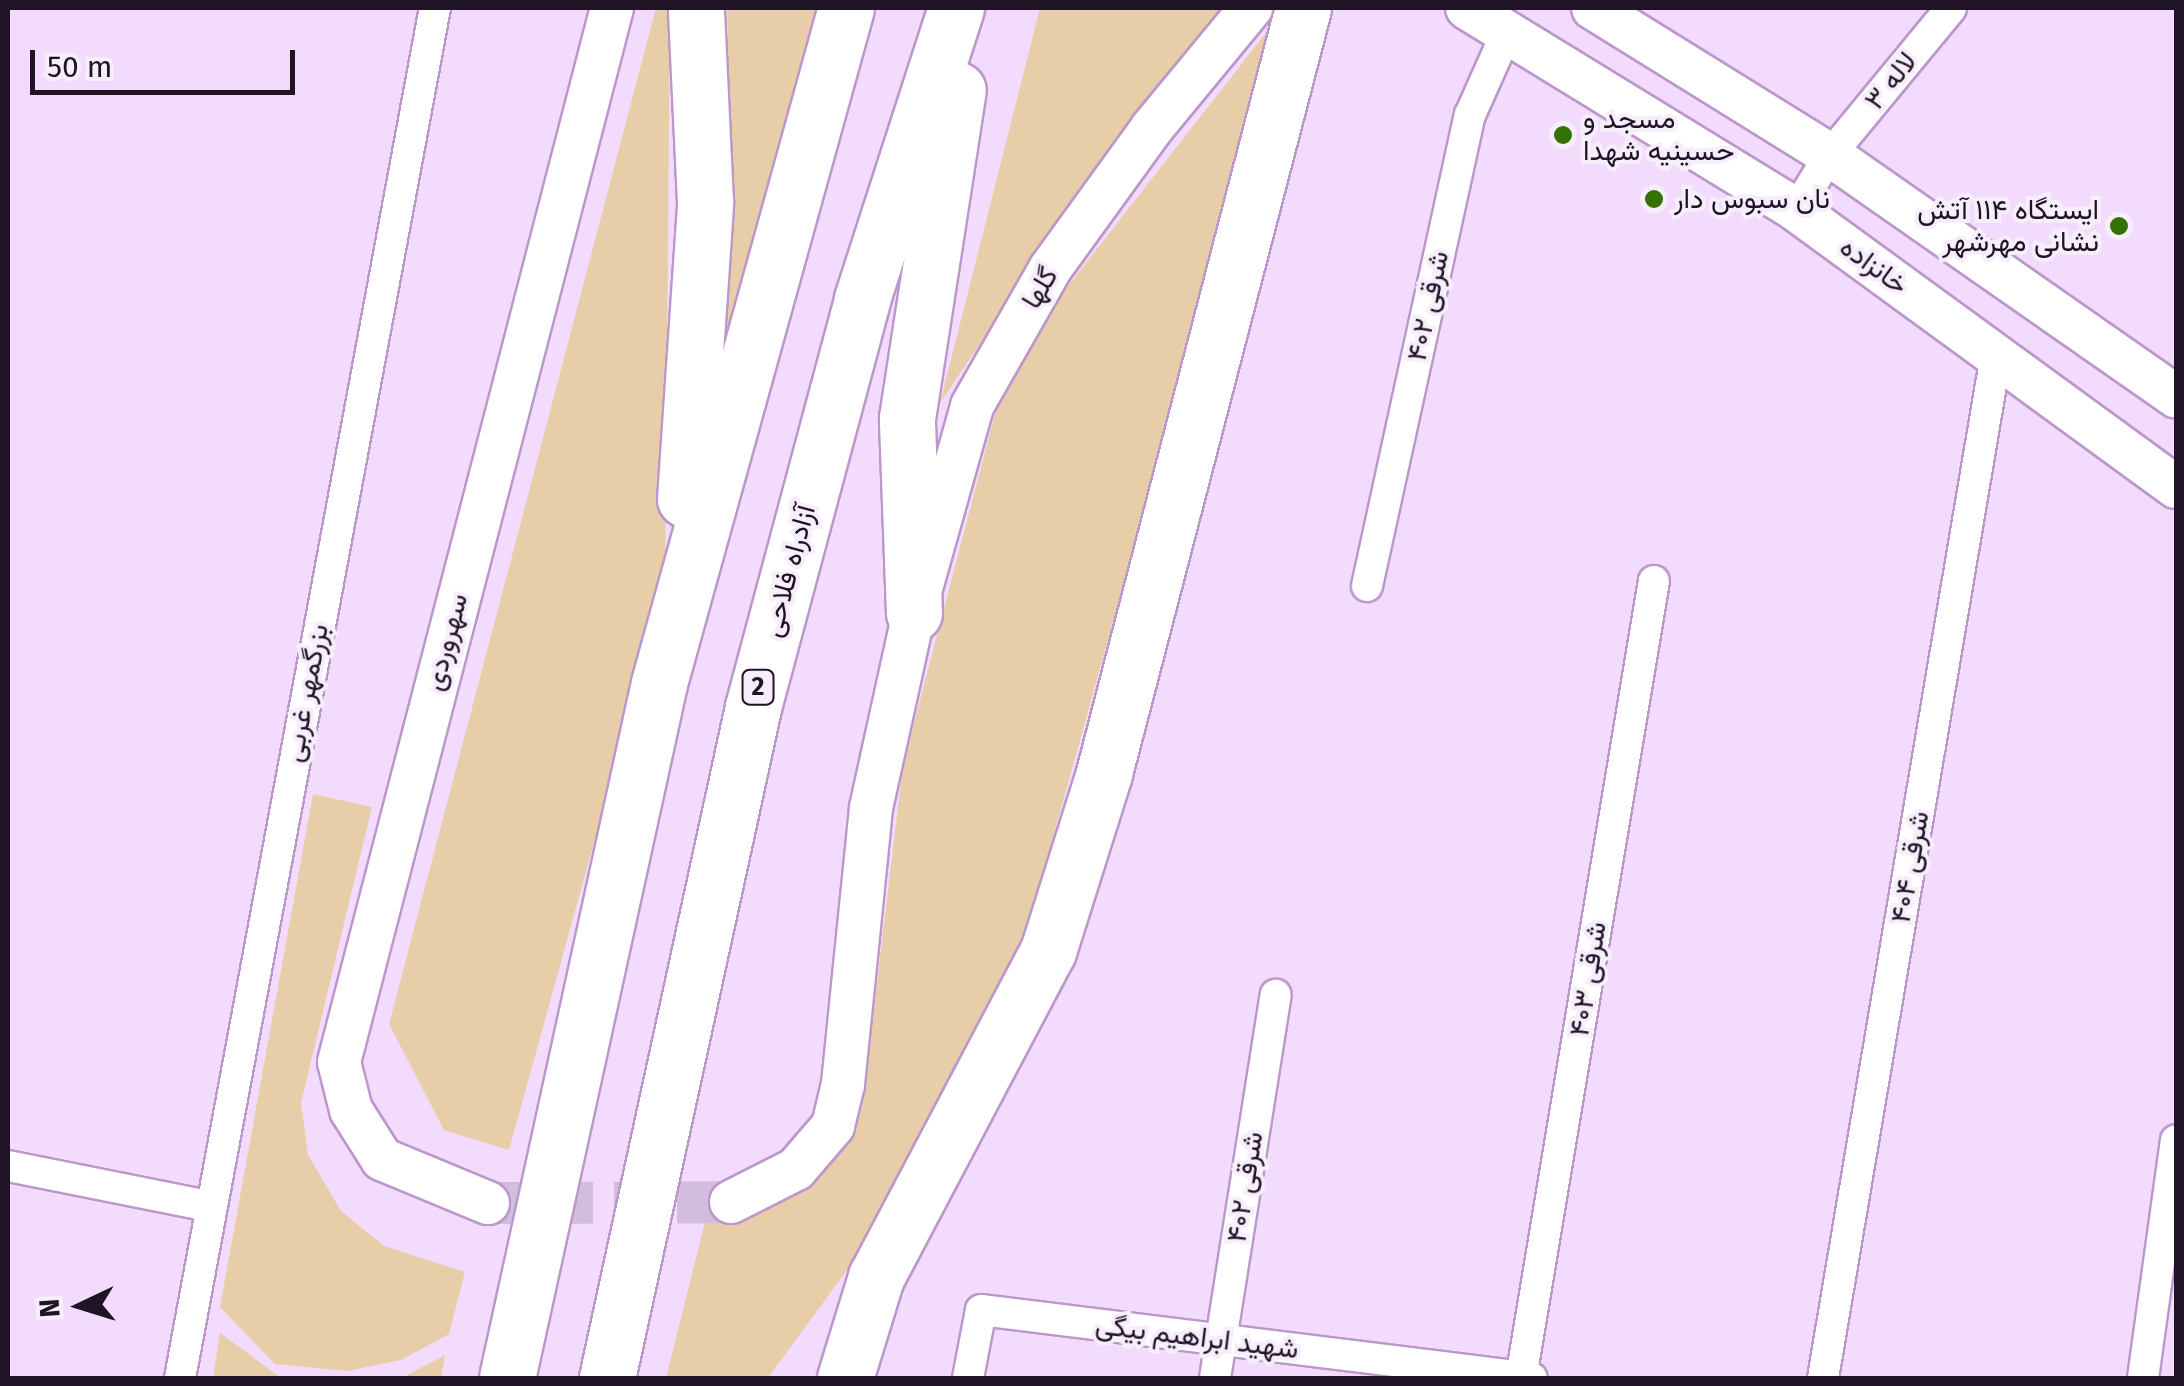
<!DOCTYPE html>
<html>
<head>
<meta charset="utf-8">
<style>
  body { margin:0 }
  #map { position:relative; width:2184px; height:1386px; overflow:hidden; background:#f2dbfc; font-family:"Fira Sans",Vazirmatn,sans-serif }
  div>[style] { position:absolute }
  .green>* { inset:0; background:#e8cea8 }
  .secondary-tunnel>* { height:42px; margin-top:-21px; transform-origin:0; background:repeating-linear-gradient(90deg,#d3bddc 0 42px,transparent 0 63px) }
  .roads { filter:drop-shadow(2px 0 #bc97cb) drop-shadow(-2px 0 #bc97cb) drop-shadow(0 2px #bc97cb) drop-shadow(0 -2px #bc97cb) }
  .minor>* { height:30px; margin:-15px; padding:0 15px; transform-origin:15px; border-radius:15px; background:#fff }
  .secondary>* { height:42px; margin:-21px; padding:0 21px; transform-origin:21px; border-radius:21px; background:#fff }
  .motorway>* { height:55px; margin:-27.5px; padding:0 27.5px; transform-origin:27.5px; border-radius:27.5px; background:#fff }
  .dots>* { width:28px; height:28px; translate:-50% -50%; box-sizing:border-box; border:5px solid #f6eefa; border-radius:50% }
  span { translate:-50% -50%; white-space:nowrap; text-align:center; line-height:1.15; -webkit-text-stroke:8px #f6eefa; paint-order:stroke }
  .shield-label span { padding:2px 8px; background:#f6eefa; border:2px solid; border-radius:8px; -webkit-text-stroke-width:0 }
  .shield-label { font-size:25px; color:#211326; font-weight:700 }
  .street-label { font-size:28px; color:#211326 }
  .poi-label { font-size:28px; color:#211326 }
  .left { translate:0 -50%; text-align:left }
  .right { translate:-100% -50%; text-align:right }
  .frame { position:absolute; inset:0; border:10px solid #211326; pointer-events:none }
  .north { position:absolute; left:30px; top:1256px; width:100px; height:100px; -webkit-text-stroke:8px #f6eefa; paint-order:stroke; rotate:266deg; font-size:28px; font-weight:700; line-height:40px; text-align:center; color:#211326 }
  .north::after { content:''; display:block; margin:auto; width:35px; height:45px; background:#211326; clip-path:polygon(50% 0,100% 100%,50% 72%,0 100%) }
  .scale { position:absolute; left:30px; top:50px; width:265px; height:45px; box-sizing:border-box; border:5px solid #211326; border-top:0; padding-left:12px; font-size:30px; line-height:35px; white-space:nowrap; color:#211326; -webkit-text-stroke:8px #f6eefa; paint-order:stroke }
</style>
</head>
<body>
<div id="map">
  <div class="green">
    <i style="clip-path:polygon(656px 8px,670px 8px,665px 586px,509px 1150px,444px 1130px,389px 1024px)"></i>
    <i style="clip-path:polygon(727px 8px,819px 8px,717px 368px,728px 39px)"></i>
    <i style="clip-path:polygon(1040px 8px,1230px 8px,1060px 225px,940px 403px)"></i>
    <i style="clip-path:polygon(1283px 11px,1023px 945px,907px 1188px,768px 1378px,666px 1378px,708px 1210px,785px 1181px,809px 1165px,864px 1092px,903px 765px,995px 414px,1061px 295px)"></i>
    <i style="clip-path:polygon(313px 794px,372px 807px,301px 1103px,308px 1155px,341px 1211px,384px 1246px,465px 1272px,449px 1334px,401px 1360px,347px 1371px,275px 1364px,220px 1307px)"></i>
    <i style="clip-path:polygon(220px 1333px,281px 1378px,213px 1378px)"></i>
    <i style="clip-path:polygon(445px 1355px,441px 1378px,402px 1378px)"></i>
  </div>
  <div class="secondary-tunnel">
    <i style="left:488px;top:1203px;width:243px;rotate:-0.2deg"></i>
  </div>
  <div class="roads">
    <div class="minor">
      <i style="left:1796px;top:210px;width:65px;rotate:-58.3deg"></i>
      <i style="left:1830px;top:155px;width:190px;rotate:-50.5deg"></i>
      <i style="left:1367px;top:586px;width:482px;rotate:-77.7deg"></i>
      <i style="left:1470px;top:115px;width:91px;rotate:-66deg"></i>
      <i style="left:8px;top:1166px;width:204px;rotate:11.3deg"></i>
      <i style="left:180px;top:1378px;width:1394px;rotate:-79.46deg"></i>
      <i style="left:968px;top:1378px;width:69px;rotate:-79.2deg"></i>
      <i style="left:981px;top:1310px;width:555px;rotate:7.04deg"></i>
      <i style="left:1215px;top:1378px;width:388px;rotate:-81deg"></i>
      <i style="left:1521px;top:1378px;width:808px;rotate:-80.53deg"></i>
      <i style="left:1823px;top:1378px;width:1038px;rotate:-80.4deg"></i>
      <i style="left:2143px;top:1378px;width:240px;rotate:-82.1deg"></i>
    </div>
    <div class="secondary">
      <i style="left:1467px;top:8px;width:386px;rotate:31.5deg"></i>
      <i style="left:1796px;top:210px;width:470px;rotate:36.1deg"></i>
      <i style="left:1593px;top:8px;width:279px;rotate:31.8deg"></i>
      <i style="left:1830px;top:155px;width:422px;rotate:34.9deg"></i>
      <i style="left:731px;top:1202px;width:73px;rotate:-26.9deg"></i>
      <i style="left:796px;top:1169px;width:57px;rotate:-49.3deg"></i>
      <i style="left:833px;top:1126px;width:43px;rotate:-76.6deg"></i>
      <i style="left:843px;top:1084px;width:277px;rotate:-84.2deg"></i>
      <i style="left:871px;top:808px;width:200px;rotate:-77.6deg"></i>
      <i style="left:914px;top:613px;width:215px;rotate:-74.3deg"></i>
      <i style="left:972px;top:406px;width:158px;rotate:-60.3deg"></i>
      <i style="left:1050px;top:269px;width:174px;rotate:-54.1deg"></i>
      <i style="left:1152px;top:128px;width:156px;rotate:-50.5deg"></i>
      <i style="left:488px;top:1203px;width:115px;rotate:-157.5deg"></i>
      <i style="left:382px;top:1159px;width:58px;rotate:-122.3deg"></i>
      <i style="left:351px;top:1110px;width:49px;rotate:-104deg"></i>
      <i style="left:339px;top:1062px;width:1089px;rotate:-75.48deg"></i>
    </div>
    <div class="motorway">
      <i style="left:685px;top:499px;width:298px;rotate:-86.1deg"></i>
      <i style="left:705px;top:202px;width:194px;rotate:-92.7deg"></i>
      <i style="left:914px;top:613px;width:195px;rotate:-92.1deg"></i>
      <i style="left:907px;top:418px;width:332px;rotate:-81.2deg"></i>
      <i style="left:507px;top:1378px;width:711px;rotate:-77.66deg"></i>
      <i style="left:659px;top:683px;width:700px;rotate:-74.52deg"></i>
      <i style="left:607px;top:1378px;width:687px;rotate:-77.72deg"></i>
      <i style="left:753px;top:707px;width:422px;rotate:-75deg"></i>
      <i style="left:862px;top:299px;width:306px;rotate:-72.1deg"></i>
      <i style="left:845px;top:1378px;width:106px;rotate:-72.9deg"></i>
      <i style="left:876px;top:1277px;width:369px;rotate:-62.2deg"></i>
      <i style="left:1048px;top:951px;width:187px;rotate:-72.5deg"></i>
      <i style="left:1104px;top:773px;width:790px;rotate:-75.42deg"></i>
    </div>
  </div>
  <div class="dots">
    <i style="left:1563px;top:135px;background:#347105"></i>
    <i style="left:1654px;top:199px;background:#347105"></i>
    <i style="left:2119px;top:226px;background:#347105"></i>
  </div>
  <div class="shield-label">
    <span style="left:758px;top:687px">2</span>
  </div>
  <div class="street-label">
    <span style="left:1891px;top:81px;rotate:-51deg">لاله ۳</span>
    <span style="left:1874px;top:266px;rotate:36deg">خانزاده</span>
    <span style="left:1040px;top:288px;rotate:-59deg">گلها</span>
    <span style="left:1428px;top:306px;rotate:-78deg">۴۰۲ شرقی</span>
    <span style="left:789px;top:571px;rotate:-75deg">آزادراه فلاحی</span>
    <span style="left:446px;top:642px;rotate:-75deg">سهروردی</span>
    <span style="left:306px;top:693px;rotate:-79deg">بزرگمهر غربی</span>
    <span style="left:1910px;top:867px;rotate:-80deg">۴۰۴ شرقی</span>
    <span style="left:1588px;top:979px;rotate:-81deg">۴۰۳ شرقی</span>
    <span style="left:1245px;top:1187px;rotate:-81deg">۴۰۲ شرقی</span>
    <span style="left:1197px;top:1337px;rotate:7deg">شهید ابراهیم بیگی</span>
  </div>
  <div class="poi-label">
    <span class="left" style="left:1583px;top:135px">مسجد و<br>حسینیه شهدا</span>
    <span class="left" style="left:1674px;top:199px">نان سبوس دار</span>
    <span class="right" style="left:2099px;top:226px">ایستگاه ۱۱۴ آتش<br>نشانی مهرشهر</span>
  </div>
  <div class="frame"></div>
  <div class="north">N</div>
  <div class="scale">50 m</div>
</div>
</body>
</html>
